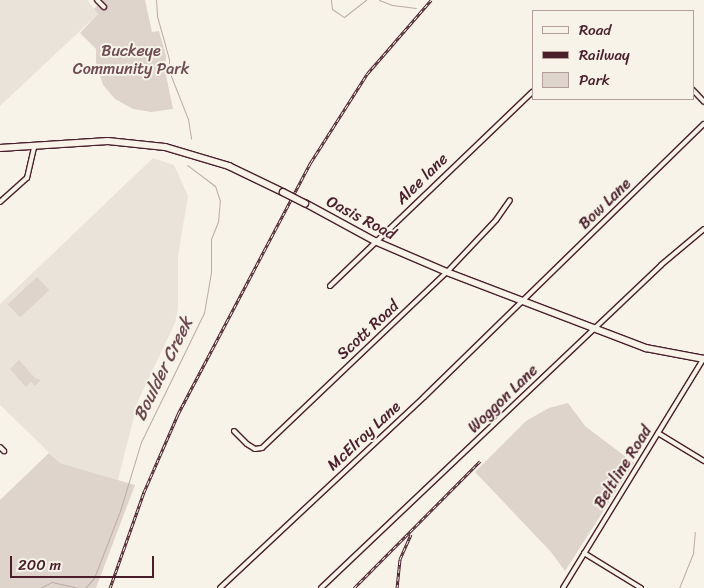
<!DOCTYPE html>
<html>
<head>
<meta charset="utf-8">
<style>
  body { margin:0 }
  #map { position:relative; width:704px; height:588px; overflow:hidden; background:#f7f3e8; font-family:Sriracha,sans-serif }
  div>[style] { position:absolute }
  .built>* { inset:0; background:#eae3da }
  .green>* { inset:0; background:#ded4cc; transform-origin:0 0 }
  .stream>* { height:1px; margin:-0.5px; padding:0 0.5px; transform-origin:0.5px; border-radius:0.5px; background:#bcaaa7 }
  .roads { filter:drop-shadow(1px 0 #4a1f2b) drop-shadow(-1px 0 #4a1f2b) drop-shadow(0 1px #4a1f2b) drop-shadow(0 -1px #4a1f2b) }
  .minor>* { height:4px; margin:-2px; padding:0 2px; transform-origin:2px; border-radius:2px; background:#f7f3e8 }
  .secondary>* { height:5.5px; margin:-2.75px; padding:0 2.75px; transform-origin:2.75px; border-radius:2.75px; background:#f7f3e8 }
  .rail>* { height:3px; margin-top:-1.5px; transform-origin:0; background:repeating-linear-gradient(90deg,#f7f3e8 0 4px,#4a1f2b 0 8px); box-sizing:border-box; border-block:1px solid #4a1f2b }
  .bridges { filter:drop-shadow(1px 0 #4a1f2b) drop-shadow(-1px 0 #4a1f2b) drop-shadow(0 1px #4a1f2b) drop-shadow(0 -1px #4a1f2b) }
  .secondary-bridge>* { height:5.5px; margin:-2.75px; padding:0 2.75px; transform-origin:2.75px; border-radius:2.75px; background:#f7f3e8 }
  span { translate:-50% -50%; white-space:nowrap; text-align:center; line-height:1.15; -webkit-text-stroke:4px #f7f3e8; paint-order:stroke }
  .park-label { font-size:16px; color:#6f4c53 }
  .street-label { font-size:16px; color:#4a1f2b }
  .water-label { font-size:18px; color:#6c4950; font-style:italic }
  .legend { position:absolute; left:532px; top:10px; width:162px; height:90px; box-sizing:border-box; background:#f7f3e8; border:1px solid #b29e9c; margin:0; padding:6px 9px; list-style:none; font-size:15px; color:#4a1f2b }
  .legend li { display:flex; align-items:center; gap:10px; height:25px }
  .legend b { width:25px; border:1px solid #b29e9c }
  .scale { position:absolute; left:10px; top:556px; width:144px; height:22px; box-sizing:border-box; border:2px solid #4a1f2b; border-top:0; padding-left:6px; font-size:15px; line-height:18px; white-space:nowrap; color:#4a1f2b; -webkit-text-stroke:4px #f7f3e8; paint-order:stroke }
</style>
</head>
<body>
<div id="map">
  <div class="built">
    <i style="clip-path:polygon(0 0,87px 0,98px 14px,0 106px)"></i>
    <i style="clip-path:polygon(153px 158px,174px 165px,188px 196px,178px 256px,178px 309px,175px 323px,138px 401px,118px 480px,60px 463px,0 405px,0 304px)"></i>
  </div>
  <div class="green">
    <i style="clip-path:polygon(103px 0,145px 0,152px 32px,159px 31px,166px 56px,165px 70px,173px 109px,151px 112px,133px 109px,115px 99px,103px 85px,96px 63px,96px 49px,80px 33px,98px 14px,94px 9px)"></i>
    <i style="left:37px;top:277px;width:18px;height:40px;rotate:47deg"></i>
    <i style="clip-path:polygon(19px 360px,35px 378px,41px 380px,35px 386px,31px 382px,26px 387px,10px 369px)"></i>
    <i style="clip-path:polygon(568px 403px,585px 426px,634px 463px,565px 571px,551px 552px,475px 472px,526px 421px,549px 408px)"></i>
    <i style="clip-path:polygon(49px 453px,60px 463px,135px 485px,96px 588px,0 588px,0 500px)"></i>
  </div>
  <div class="stream">
    <i style="left:156px;top:0;width:16px;rotate:86deg"></i>
    <i style="left:157px;top:16px;width:45px;rotate:74.4deg"></i>
    <i style="left:169px;top:59px;width:12px;rotate:90deg"></i>
    <i style="left:169px;top:71px;width:52px;rotate:68.4deg"></i>
    <i style="left:188px;top:119px;width:20px;rotate:81deg"></i>
    <i style="left:331px;top:0;width:9px;rotate:84deg"></i>
    <i style="left:332px;top:9px;width:14px;rotate:34deg"></i>
    <i style="left:344px;top:17px;width:28px;rotate:-38deg"></i>
    <i style="left:379px;top:0;width:14px;rotate:21deg"></i>
    <i style="left:392px;top:5px;width:24px;rotate:7deg"></i>
    <i style="left:40px;top:588px;width:13px;rotate:-27deg"></i>
    <i style="left:52px;top:582px;width:26px;rotate:13deg"></i>
    <i style="left:85px;top:588px;width:13px;rotate:-48deg"></i>
    <i style="left:94px;top:578px;width:72px;rotate:-68.8deg"></i>
    <i style="left:120px;top:511px;width:72px;rotate:-73.1deg"></i>
    <i style="left:141px;top:442px;width:144px;rotate:-64deg"></i>
    <i style="left:204px;top:313px;width:42px;rotate:-80.3deg"></i>
    <i style="left:211px;top:272px;width:33px;rotate:-90deg"></i>
    <i style="left:211px;top:239px;width:18px;rotate:-68deg"></i>
    <i style="left:218px;top:222px;width:21px;rotate:-85deg"></i>
    <i style="left:220px;top:201px;width:16px;rotate:-108deg"></i>
    <i style="left:215px;top:186px;width:35px;rotate:-143deg"></i>
    <i style="left:679px;top:588px;width:38px;rotate:-68deg"></i>
    <i style="left:693px;top:553px;width:21px;rotate:-85deg"></i>
  </div>
  <div class="roads">
    <div class="minor">
      <i style="left:97px;top:0;width:10px;rotate:45deg"></i>
      <i style="left:693px;top:90px;width:16px;rotate:47deg"></i>
      <i style="left:0;top:202px;width:36px;rotate:-42deg"></i>
      <i style="left:27px;top:178px;width:31px;rotate:-77deg"></i>
      <i style="left:330px;top:286px;width:281px;rotate:-43.8deg"></i>
      <i style="left:234px;top:431px;width:18px;rotate:45deg"></i>
      <i style="left:247px;top:444px;width:9px;rotate:32deg"></i>
      <i style="left:255px;top:449px;width:7px;rotate:-8deg"></i>
      <i style="left:262px;top:448px;width:255px;rotate:-43.6deg"></i>
      <i style="left:447px;top:272px;width:71px;rotate:-46.7deg"></i>
      <i style="left:496px;top:220px;width:24px;rotate:-55deg"></i>
      <i style="left:658px;top:433px;width:54px;rotate:31.3deg"></i>
      <i style="left:0;top:447px;width:6px;rotate:45deg"></i>
      <i style="left:584px;top:553px;width:67px;rotate:31.6deg"></i>
      <i style="left:220px;top:588px;width:279px;rotate:-43.1deg"></i>
      <i style="left:424px;top:397px;width:391px;rotate:-44.3deg"></i>
      <i style="left:321px;top:588px;width:469px;rotate:-43.5deg"></i>
      <i style="left:661px;top:265px;width:56px;rotate:-39.9deg"></i>
      <i style="left:563px;top:588px;width:270px;rotate:-58.5deg"></i>
    </div>
    <div class="secondary">
      <i style="left:0;top:148px;width:108px;rotate:-3.7deg"></i>
      <i style="left:108px;top:141px;width:57px;rotate:6deg"></i>
      <i style="left:165px;top:147px;width:67px;rotate:16.5deg"></i>
      <i style="left:229px;top:166px;width:60px;rotate:25.7deg"></i>
      <i style="left:305px;top:203px;width:80px;rotate:28.5deg"></i>
      <i style="left:375px;top:241px;width:78px;rotate:23.3deg"></i>
      <i style="left:447px;top:272px;width:213px;rotate:20.9deg"></i>
      <i style="left:646px;top:348px;width:59px;rotate:10.7deg"></i>
    </div>
  </div>
  <div class="rail">
    <i style="left:110px;top:588px;width:102px;rotate:-70.5deg"></i>
    <i style="left:144px;top:492px;width:85px;rotate:-66.4deg"></i>
    <i style="left:178px;top:414px;width:285px;rotate:-62.2deg"></i>
    <i style="left:311px;top:162px;width:104px;rotate:-57.5deg"></i>
    <i style="left:367px;top:74px;width:98px;rotate:-49.1deg"></i>
    <i style="left:354px;top:588px;width:179px;rotate:-45.2deg"></i>
    <i style="left:397px;top:588px;width:29px;rotate:-84deg"></i>
    <i style="left:400px;top:559px;width:27px;rotate:-66deg"></i>
  </div>
  <div class="bridges">
    <div class="secondary-bridge">
      <i style="left:283px;top:192px;width:25px;rotate:27deg"></i>
    </div>
  </div>
  <div class="park-label">
    <span style="left:131px;top:60px">Buckeye<br>Community Park</span>
  </div>
  <div class="street-label">
    <span style="left:422px;top:179px;rotate:-44deg">Alee lane</span>
    <span style="left:605px;top:204px;rotate:-44deg">Bow Lane</span>
    <span style="left:361px;top:218px;rotate:28deg">Oasis Road</span>
    <span style="left:368px;top:330px;rotate:-43deg">Scott Road</span>
    <span style="left:503px;top:399px;rotate:-44deg">Woggon Lane</span>
    <span style="left:364px;top:436px;rotate:-43deg">McElroy Lane</span>
    <span style="left:623px;top:467px;rotate:-58deg">Beltline Road</span>
  </div>
  <div class="water-label">
    <span style="left:163px;top:369px;rotate:-64deg">Boulder Creek</span>
  </div>
  <ul class="legend">
  <li><b style="height:6px;background:#f7f3e8"></b>Road</li>
  <li><b style="height:6px;background:#4a1f2b"></b>Railway</li>
  <li><b style="height:14px;background:#ded4cc"></b>Park</li>
  </ul>
  <div class="scale">200 m</div>
</div>
</body>
</html>
